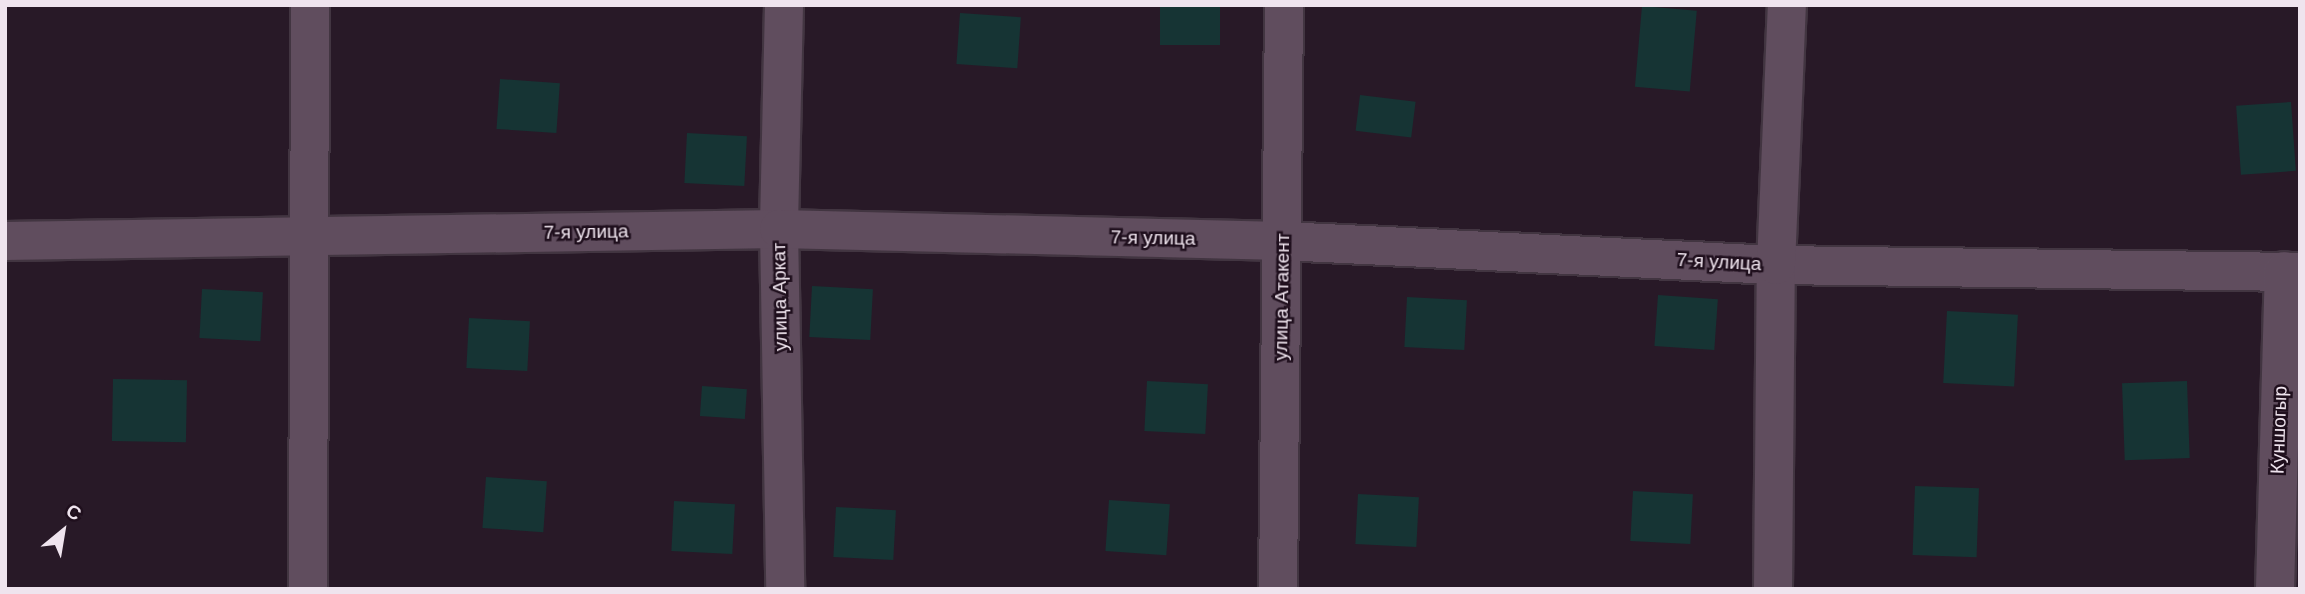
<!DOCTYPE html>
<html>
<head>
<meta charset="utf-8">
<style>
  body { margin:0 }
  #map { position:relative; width:2305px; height:594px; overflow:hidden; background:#281927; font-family:Helvetica,sans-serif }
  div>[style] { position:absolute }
  .building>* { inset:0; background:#163434; transform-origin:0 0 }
  .roads { filter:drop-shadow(2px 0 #423541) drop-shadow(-2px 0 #423541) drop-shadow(0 2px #423541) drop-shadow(0 -2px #423541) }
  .minor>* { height:38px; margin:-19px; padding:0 19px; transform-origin:19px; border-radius:19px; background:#604d5e }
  span { translate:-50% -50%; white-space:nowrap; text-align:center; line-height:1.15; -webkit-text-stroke:5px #1f0f1d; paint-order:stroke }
  .street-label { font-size:19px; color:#efe4ee }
  .frame { position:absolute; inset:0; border:7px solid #efe4ee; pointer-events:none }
  .north { position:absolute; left:28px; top:496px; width:70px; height:70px; -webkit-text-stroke:5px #1f0f1d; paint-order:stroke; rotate:30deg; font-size:19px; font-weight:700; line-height:28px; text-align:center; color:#efe4ee }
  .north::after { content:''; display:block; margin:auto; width:24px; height:32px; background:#efe4ee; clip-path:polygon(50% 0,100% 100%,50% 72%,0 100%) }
</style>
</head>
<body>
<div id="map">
  <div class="building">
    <i style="left:1160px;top:5px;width:60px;height:40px"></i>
    <i style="left:1642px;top:6px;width:55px;height:81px;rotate:5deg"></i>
    <i style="left:960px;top:13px;width:61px;height:51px;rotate:4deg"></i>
    <i style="left:500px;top:79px;width:60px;height:50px;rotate:4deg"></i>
    <i style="left:1360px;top:95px;width:56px;height:36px;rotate:7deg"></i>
    <i style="left:2291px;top:102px;width:69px;height:55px;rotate:86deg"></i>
    <i style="left:687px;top:133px;width:60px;height:50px;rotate:3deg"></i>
    <i style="left:812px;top:286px;width:61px;height:51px;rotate:3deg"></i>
    <i style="left:202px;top:289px;width:61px;height:49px;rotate:3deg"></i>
    <i style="left:1658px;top:295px;width:60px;height:51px;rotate:4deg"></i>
    <i style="left:1407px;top:297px;width:60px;height:50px;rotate:3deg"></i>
    <i style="left:1947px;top:311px;width:71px;height:72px;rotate:3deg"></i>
    <i style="left:469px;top:318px;width:61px;height:50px;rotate:3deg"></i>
    <i style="left:113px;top:379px;width:74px;height:62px;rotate:1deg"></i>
    <i style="left:1147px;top:381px;width:61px;height:50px;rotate:3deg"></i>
    <i style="left:2187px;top:381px;width:77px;height:65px;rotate:88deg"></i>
    <i style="left:702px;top:386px;width:45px;height:30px;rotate:4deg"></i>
    <i style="left:486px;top:477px;width:61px;height:51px;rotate:4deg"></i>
    <i style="left:1915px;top:486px;width:64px;height:69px;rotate:2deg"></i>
    <i style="left:1633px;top:491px;width:60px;height:50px;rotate:3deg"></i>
    <i style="left:1358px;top:494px;width:61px;height:50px;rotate:3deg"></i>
    <i style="left:1109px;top:500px;width:61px;height:51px;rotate:4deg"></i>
    <i style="left:674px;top:501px;width:61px;height:50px;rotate:3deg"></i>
    <i style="left:836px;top:507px;width:60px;height:50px;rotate:3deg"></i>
  </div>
  <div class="roads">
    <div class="minor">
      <i style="left:784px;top:5px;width:224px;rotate:91.3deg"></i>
      <i style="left:779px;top:229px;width:360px;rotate:89deg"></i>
      <i style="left:5px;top:241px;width:774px;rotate:-0.89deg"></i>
      <i style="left:779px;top:229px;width:504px;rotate:1.36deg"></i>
      <i style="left:1283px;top:241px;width:494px;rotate:2.8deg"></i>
      <i style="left:1776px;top:265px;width:524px;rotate:0.77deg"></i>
      <i style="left:308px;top:589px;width:584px;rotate:-89.8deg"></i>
      <i style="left:1278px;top:589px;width:584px;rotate:-89.41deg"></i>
      <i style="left:1773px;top:589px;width:324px;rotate:-89.5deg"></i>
      <i style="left:1776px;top:265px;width:260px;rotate:-87.6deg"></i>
      <i style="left:2275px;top:589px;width:318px;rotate:-88.4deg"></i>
    </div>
  </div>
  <div class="street-label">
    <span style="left:586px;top:232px;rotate:-1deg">7-я улица</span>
    <span style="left:1153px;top:238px;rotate:1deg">7-я улица</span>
    <span style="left:1719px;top:262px;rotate:3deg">7-я улица</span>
    <span style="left:780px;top:297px;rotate:-91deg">улица Аркат</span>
    <span style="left:1282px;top:297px;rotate:-89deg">улица Атакент</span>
    <span style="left:2279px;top:430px;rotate:-88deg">Куншогыр</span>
  </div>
  <div class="frame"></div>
  <div class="north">С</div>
</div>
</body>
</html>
